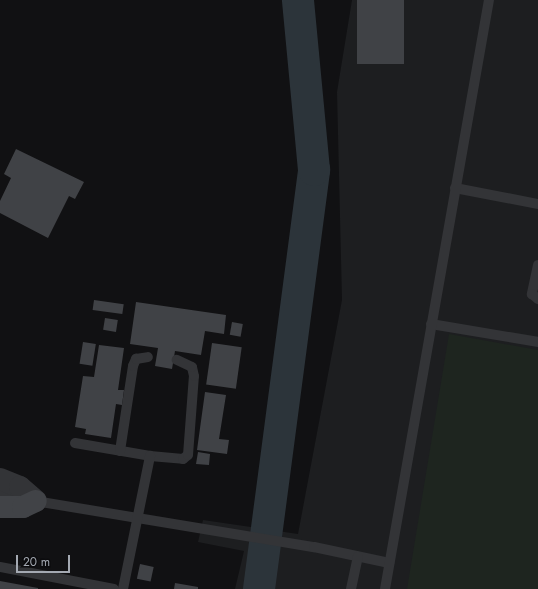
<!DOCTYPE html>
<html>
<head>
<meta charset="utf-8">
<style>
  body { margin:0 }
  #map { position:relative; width:538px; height:589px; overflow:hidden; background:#111113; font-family:Jost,sans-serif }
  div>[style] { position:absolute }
  .built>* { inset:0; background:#1d1e20 }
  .green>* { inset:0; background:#1e251f }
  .river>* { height:32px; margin:-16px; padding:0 16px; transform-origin:16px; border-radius:16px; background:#2c343a }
  .building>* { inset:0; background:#404246; transform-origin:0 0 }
  .service>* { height:10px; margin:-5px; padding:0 5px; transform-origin:5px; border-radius:5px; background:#333437 }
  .tertiary>* { height:22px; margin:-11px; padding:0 11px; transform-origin:11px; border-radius:11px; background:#333437 }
  .secondary>* { height:22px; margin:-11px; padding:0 11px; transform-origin:11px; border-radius:11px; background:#414347 }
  span { translate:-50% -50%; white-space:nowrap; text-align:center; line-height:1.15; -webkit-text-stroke:3px #0c0c0e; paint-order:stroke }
  .scale { position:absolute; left:16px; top:555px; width:54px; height:18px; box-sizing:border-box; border:2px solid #a4a9b2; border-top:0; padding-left:5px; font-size:12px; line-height:14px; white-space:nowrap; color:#a4a9b2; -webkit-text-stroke:3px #0c0c0e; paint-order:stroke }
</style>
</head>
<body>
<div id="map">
  <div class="built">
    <i style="clip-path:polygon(352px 0,538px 0,538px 589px,235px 589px,244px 551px,198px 542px,203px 520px,298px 534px,342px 300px,337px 92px)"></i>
  </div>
  <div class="green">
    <i style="clip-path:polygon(449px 334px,538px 350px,538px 589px,407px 589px)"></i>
  </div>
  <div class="river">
    <i style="left:259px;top:589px;width:423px;rotate:-82.5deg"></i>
    <i style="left:314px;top:170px;width:171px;rotate:-95.4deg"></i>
  </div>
  <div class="building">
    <i style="left:357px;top:0;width:47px;height:64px"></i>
    <i style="clip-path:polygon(16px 149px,84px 182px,75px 199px,69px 196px,48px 238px,0 213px,0 201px,11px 178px,4px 174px)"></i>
    <i style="left:94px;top:300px;width:30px;height:10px;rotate:8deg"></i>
    <i style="clip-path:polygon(136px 302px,226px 315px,224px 334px,205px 331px,201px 355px,175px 351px,172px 369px,155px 366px,158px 348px,130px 344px)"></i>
    <i style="left:105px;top:318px;width:13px;height:12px;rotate:9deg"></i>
    <i style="left:232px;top:322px;width:11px;height:13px;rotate:10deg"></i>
    <i style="left:83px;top:342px;width:13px;height:22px;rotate:9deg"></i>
    <i style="left:212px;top:343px;width:30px;height:42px;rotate:8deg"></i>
    <i style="clip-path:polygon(99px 345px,124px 348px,118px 390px,124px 390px,122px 405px,116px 404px,111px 438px,85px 434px,86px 429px,75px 427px,83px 376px,94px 377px)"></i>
    <i style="clip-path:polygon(205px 392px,226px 395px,219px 439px,229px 440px,227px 454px,197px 450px)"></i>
    <i style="clip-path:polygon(198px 452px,210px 454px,209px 465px,196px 464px)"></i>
    <i style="left:140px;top:564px;width:14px;height:15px;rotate:12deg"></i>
    <i style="clip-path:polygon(0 581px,38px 588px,38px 589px,0 589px)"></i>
    <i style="clip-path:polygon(175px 583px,198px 587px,198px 589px,174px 589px)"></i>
  </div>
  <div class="service">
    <i style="left:455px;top:188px;width:85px;rotate:10.9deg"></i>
    <i style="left:538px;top:265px;width:30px;rotate:102deg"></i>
    <i style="left:532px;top:294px;width:8px;rotate:40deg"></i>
    <i style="left:431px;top:324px;width:109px;rotate:9.5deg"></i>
    <i style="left:75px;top:443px;width:76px;rotate:9.8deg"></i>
    <i style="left:150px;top:456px;width:33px;rotate:5deg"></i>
    <i style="left:183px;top:459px;width:6px;rotate:-39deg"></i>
    <i style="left:188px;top:455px;width:79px;rotate:-85.7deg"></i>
    <i style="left:194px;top:376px;width:9px;rotate:-103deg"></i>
    <i style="left:192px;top:367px;width:17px;rotate:-155deg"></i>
    <i style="left:120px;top:451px;width:86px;rotate:-81.3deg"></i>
    <i style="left:133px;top:366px;width:8px;rotate:-67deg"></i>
    <i style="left:136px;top:359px;width:12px;rotate:-9deg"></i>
    <i style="left:0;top:495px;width:19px;rotate:9deg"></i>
    <i style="left:35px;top:501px;width:283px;rotate:9.4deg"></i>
    <i style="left:314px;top:547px;width:77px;rotate:12deg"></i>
    <i style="left:0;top:567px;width:116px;rotate:10.9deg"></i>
    <i style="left:123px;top:589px;width:136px;rotate:-78.5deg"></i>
    <i style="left:351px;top:589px;width:33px;rotate:-78deg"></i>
    <i style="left:385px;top:589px;width:598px;rotate:-79.99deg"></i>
  </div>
  <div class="tertiary">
    <i style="left:0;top:479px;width:22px;rotate:22deg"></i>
    <i style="left:20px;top:487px;width:21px;rotate:41deg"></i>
  </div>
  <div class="secondary">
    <i style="left:0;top:507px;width:23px"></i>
    <i style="left:23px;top:507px;width:14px;rotate:-25deg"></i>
  </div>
  <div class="scale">20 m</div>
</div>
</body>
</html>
